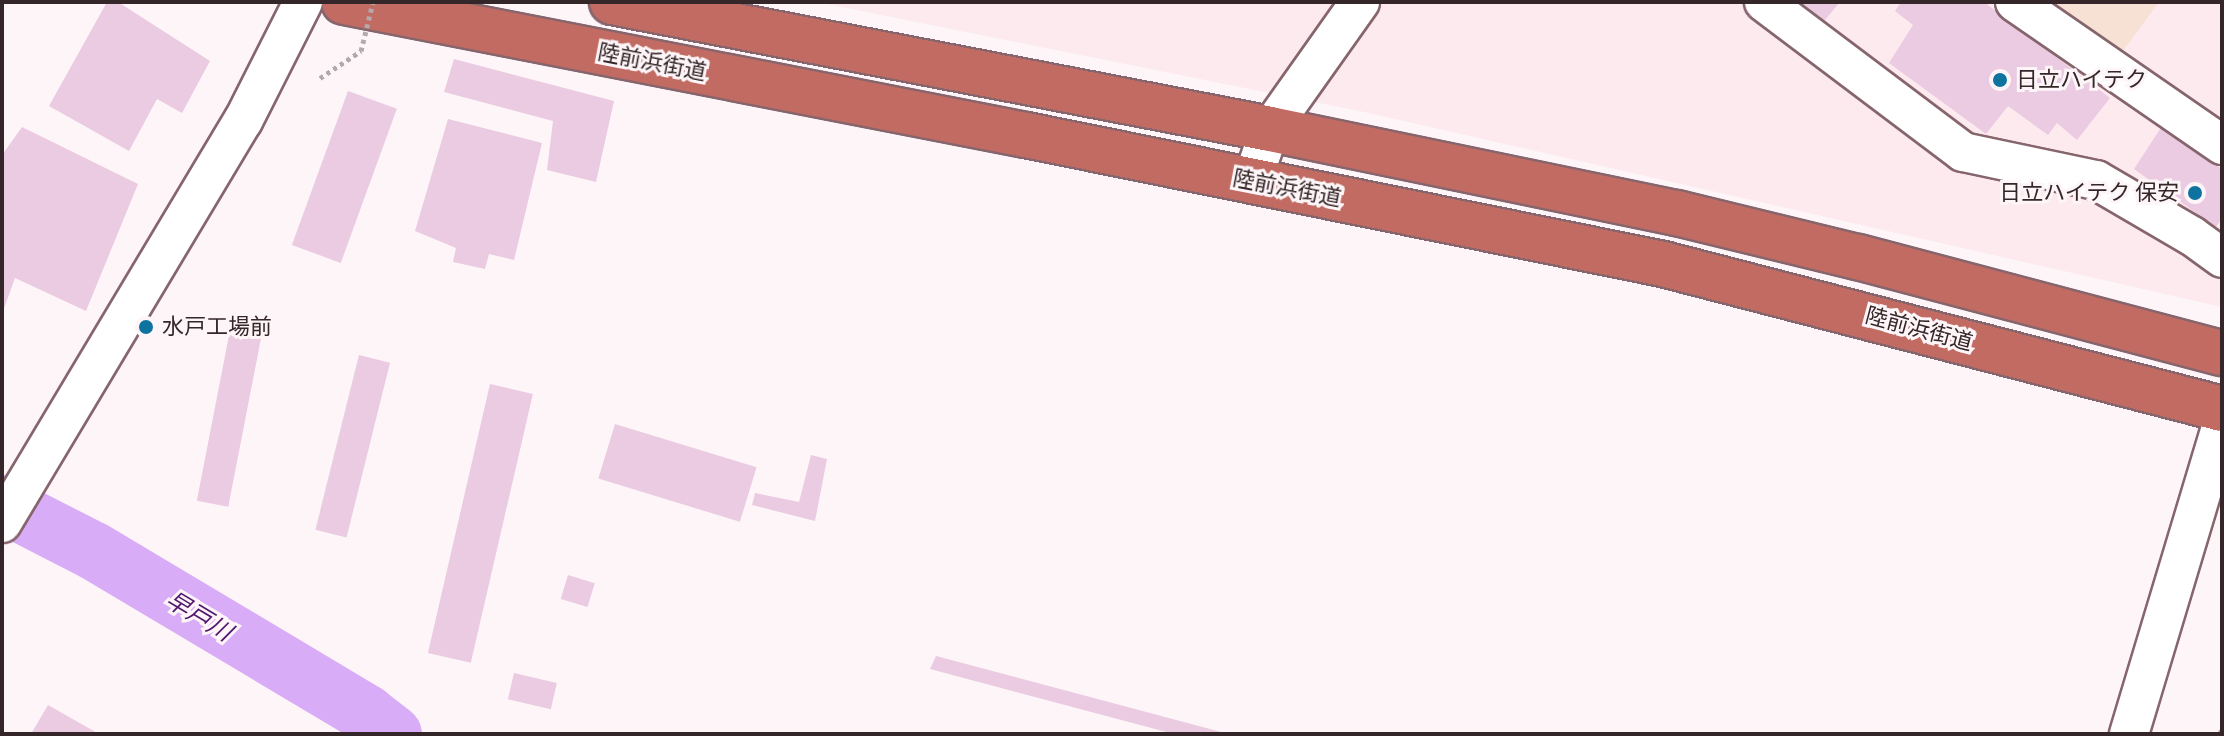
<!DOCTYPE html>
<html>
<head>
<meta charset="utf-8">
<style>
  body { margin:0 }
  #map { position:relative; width:2224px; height:736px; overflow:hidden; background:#fdf5f7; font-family:"PT Sans Narrow","Noto Sans JP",sans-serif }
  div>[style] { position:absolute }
  .built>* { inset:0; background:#fdeaef }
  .green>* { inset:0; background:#f7e1d4 }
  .river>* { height:58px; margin:-29px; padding:0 29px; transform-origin:29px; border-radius:29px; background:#d9acf7 }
  .building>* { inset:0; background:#eacbe1; transform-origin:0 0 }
  .path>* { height:5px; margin-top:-2.5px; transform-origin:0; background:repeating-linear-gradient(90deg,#b3a8ab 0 4px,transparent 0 8px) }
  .roads { filter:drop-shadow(2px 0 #86656d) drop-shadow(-2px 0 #86656d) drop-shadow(0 2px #86656d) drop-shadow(0 -2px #86656d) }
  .minor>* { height:38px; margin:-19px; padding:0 19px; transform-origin:19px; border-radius:19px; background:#fff }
  .highway>* { height:44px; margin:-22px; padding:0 22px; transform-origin:22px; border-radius:22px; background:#c16b62 }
  .path-bridge>* { height:5px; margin-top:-2.5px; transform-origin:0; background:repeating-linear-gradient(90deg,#b3a8ab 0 4px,transparent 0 8px) }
  .dots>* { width:22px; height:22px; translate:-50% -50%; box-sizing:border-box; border:4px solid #fdf5f7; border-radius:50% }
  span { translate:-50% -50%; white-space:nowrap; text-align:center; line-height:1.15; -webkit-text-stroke:6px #fdf5f7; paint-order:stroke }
  .street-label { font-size:22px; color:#342629 }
  .poi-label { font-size:22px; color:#342629 }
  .left { translate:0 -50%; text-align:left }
  .right { translate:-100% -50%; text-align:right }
  .water-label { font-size:24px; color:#51176e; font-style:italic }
  .frame { position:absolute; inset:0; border:4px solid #342629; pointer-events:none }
</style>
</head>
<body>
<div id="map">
  <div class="built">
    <i style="clip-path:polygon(817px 2px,2222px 2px,2222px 307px,1364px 112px)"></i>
  </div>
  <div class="green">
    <i style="clip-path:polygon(2047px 2px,2159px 2px,2120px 55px)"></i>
  </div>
  <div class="river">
    <i style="left:2px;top:504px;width:103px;rotate:27.1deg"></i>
    <i style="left:94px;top:551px;width:318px;rotate:30.8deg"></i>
    <i style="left:367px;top:714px;width:33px;rotate:38deg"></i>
  </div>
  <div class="building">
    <i style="clip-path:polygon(107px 2px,118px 2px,210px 61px,182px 113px,157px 99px,129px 151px,49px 106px)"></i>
    <i style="clip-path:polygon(1789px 2px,1840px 2px,1820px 26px)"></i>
    <i style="clip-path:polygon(1901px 2px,1984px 2px,2110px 98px,2077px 140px,2057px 123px,2048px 135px,2008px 106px,1986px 134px,1889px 63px,1913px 25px,1895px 11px)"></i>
    <i style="clip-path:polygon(454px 59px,614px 101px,596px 182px,547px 170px,553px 121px,444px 92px)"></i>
    <i style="left:348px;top:91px;width:52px;height:164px;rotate:20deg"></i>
    <i style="clip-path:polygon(448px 119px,542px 143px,514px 260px,489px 254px,485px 269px,453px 262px,456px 248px,415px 231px)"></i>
    <i style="clip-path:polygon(2162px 126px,2222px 169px,2222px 218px,2216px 227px,2134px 169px)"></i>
    <i style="clip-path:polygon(22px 127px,138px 184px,86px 311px,15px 278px,2px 314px,2px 155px)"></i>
    <i style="left:231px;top:325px;width:32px;height:179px;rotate:11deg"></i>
    <i style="left:359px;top:355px;width:32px;height:180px;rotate:14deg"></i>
    <i style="left:490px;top:384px;width:44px;height:276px;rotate:13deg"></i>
    <i style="left:615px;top:424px;width:148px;height:57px;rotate:17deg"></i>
    <i style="clip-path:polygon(811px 455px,827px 459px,815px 521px,752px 505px,755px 493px,799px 502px)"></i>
    <i style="left:568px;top:575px;width:28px;height:25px;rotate:17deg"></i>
    <i style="clip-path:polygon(936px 656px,1225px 733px,1225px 734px,1174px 734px,930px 669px)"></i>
    <i style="left:514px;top:673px;width:44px;height:27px;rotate:13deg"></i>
    <i style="clip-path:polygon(48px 705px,99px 734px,31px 734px)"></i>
  </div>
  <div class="path">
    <i style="left:320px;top:78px;width:49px;rotate:-33.4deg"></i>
    <i style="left:2220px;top:734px;width:6px;rotate:-72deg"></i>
  </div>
  <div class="roads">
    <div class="minor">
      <i style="left:1764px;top:2px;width:249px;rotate:37deg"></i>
      <i style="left:1963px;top:152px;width:136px;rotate:11.9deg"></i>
      <i style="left:2096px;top:180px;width:111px;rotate:30.3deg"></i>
      <i style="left:2192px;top:236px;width:37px;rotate:36deg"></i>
      <i style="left:2015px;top:2px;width:252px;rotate:34.6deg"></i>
      <i style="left:1252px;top:181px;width:55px;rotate:-70.9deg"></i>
      <i style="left:1270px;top:129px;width:156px;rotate:-54.7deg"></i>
      <i style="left:2px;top:523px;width:469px;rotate:-59.1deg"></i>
      <i style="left:243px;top:121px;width:133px;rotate:-63.2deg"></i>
      <i style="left:2129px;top:734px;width:324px;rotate:-73.3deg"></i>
    </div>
    <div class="highway">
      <i style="left:344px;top:2px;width:695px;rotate:11.04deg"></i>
      <i style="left:1026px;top:135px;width:650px;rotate:11.45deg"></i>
      <i style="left:1663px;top:264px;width:577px;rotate:14.54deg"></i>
      <i style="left:612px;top:2px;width:670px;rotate:10.92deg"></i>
      <i style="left:1270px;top:129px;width:416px;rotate:11.7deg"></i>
      <i style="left:1677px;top:213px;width:186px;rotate:13.7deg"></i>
      <i style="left:1858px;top:257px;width:376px;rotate:14.8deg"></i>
    </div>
  </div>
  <div class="path-bridge">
    <i style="left:361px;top:51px;width:50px;rotate:-76.2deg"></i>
  </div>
  <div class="dots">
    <i style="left:2000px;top:80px;background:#0f73a0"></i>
    <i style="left:2195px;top:193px;background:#0f73a0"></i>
    <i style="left:146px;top:327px;background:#0f73a0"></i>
  </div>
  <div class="street-label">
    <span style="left:652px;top:62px;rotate:11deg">陸前浜街道</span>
    <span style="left:1287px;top:188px;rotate:11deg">陸前浜街道</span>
    <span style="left:1919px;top:329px;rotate:15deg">陸前浜街道</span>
  </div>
  <div class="poi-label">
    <span class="left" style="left:2016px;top:80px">日立ハイテク</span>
    <span class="right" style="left:2179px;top:193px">日立ハイテク 保安</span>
    <span class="left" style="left:162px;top:327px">水戸工場前</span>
  </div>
  <div class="water-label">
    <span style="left:199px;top:616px;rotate:31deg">早戸川</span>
  </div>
  <div class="frame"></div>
</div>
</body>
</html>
